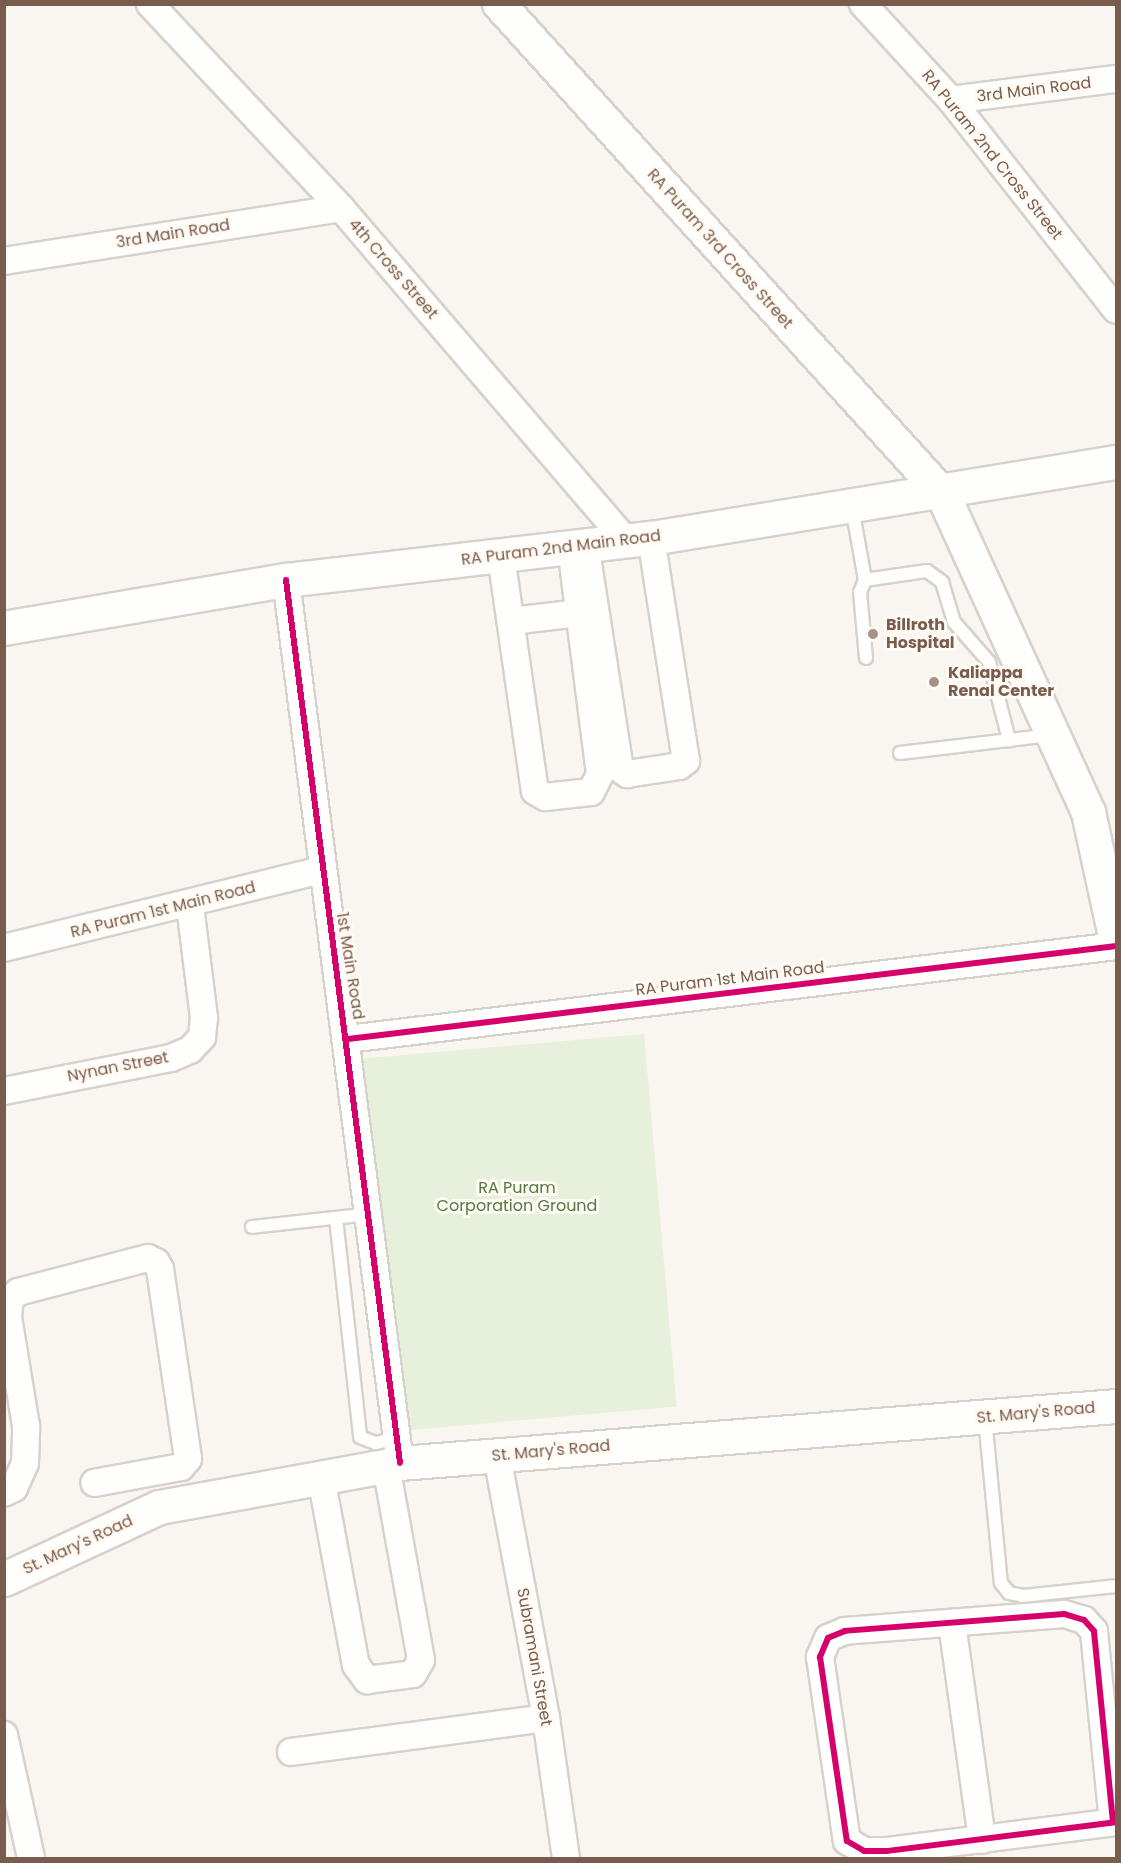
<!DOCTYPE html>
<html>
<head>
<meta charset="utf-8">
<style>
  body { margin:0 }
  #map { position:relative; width:1121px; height:1863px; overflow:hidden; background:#f9f5f0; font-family:Poppins,sans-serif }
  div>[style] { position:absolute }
  .green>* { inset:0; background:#e7f0db; transform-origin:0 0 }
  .roads { filter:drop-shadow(2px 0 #d7d1cb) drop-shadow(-2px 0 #d7d1cb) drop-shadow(0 2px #d7d1cb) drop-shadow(0 -2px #d7d1cb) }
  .service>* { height:12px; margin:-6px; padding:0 6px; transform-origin:6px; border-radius:6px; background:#fefefd }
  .minor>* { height:26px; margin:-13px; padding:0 13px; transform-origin:13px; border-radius:13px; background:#fefefd }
  .tertiary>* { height:32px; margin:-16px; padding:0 16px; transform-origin:16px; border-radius:16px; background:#fefefd }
  .secondary>* { height:33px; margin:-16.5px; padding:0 16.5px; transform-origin:16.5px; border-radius:16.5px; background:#fefefd }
  .cycleway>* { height:6px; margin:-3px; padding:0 3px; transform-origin:3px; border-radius:3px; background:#d6006c }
  .dots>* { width:16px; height:16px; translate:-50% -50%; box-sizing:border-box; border:3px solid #fffaf3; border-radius:50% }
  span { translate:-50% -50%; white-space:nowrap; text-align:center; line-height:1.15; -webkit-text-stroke:6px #fffaf3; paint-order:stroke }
  .street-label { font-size:16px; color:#7a5c4d }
  .poi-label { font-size:16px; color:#7a5c4d; font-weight:700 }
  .left { translate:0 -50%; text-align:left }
  .park-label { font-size:16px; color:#537a41 }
  .frame { position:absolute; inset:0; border:6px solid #7a5c4d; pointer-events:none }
</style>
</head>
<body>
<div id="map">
  <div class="green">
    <i style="left:644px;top:1034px;width:374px;height:288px;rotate:85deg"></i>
  </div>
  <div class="roads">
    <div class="service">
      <i style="left:852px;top:507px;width:74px;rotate:79.9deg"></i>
      <i style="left:866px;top:658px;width:66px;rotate:-95.2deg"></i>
      <i style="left:860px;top:592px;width:13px;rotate:-67deg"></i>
      <i style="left:865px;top:580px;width:63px;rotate:-8.3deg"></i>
      <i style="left:927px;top:571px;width:19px;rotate:36deg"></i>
      <i style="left:942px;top:582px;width:42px;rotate:73.3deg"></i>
      <i style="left:954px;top:622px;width:53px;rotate:48.8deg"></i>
      <i style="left:989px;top:662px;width:81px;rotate:75.6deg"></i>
      <i style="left:900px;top:753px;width:151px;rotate:-6.8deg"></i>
      <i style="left:336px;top:1218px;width:220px;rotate:83.7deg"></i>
      <i style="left:360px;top:1437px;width:17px;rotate:21deg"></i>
      <i style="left:376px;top:1443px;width:22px;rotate:-13deg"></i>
      <i style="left:252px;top:1227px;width:118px;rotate:-6.3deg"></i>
      <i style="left:985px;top:1418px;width:166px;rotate:84.5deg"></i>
      <i style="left:1001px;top:1583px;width:13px;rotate:51deg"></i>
      <i style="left:1009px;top:1593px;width:14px;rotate:12deg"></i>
      <i style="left:1023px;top:1596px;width:94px;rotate:-6.1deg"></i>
    </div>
    <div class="minor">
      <i style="left:150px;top:4px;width:279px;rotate:46.9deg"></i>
      <i style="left:341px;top:208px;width:438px;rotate:49.4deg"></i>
      <i style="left:863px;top:4px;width:130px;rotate:47.5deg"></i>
      <i style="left:951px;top:100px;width:267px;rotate:51.8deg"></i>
      <i style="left:951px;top:100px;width:166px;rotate:-7.3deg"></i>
      <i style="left:4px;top:261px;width:341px;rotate:-8.9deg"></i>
      <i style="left:501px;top:556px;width:237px;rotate:81.8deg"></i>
      <i style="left:535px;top:791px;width:12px;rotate:31deg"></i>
      <i style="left:545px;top:797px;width:46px;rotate:-6.2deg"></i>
      <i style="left:591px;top:792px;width:20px;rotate:-63deg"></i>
      <i style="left:600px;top:774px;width:229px;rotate:-97.3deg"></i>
      <i style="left:588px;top:563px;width:208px;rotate:81.2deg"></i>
      <i style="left:620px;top:769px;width:9px;rotate:36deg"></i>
      <i style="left:627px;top:774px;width:53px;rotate:-8.7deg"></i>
      <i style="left:679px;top:766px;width:9px;rotate:-36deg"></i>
      <i style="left:686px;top:761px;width:226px;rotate:-98.9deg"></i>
      <i style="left:286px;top:580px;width:890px;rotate:82.64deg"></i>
      <i style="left:511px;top:621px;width:68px;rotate:-6.7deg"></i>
      <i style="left:4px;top:948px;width:327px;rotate:-13.8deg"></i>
      <i style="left:348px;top:1039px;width:774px;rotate:-6.9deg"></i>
      <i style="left:4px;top:1091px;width:170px;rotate:-11.2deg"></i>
      <i style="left:171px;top:1058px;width:21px;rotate:-23deg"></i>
      <i style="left:190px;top:1050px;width:18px;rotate:-47deg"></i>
      <i style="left:202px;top:1037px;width:19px;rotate:-84deg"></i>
      <i style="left:204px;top:1018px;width:114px;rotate:-97.1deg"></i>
      <i style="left:497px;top:1456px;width:267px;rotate:79.4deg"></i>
      <i style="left:546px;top:1718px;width:141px;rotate:81.9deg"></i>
      <i style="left:321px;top:1477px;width:191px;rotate:79.5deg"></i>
      <i style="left:356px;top:1665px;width:19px;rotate:54deg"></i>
      <i style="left:367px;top:1680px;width:46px;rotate:-7.4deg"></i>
      <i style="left:413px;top:1674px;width:16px;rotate:-60deg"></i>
      <i style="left:421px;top:1660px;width:197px;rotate:-100.2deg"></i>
      <i style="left:4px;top:1493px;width:11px;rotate:-27deg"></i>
      <i style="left:14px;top:1488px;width:27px;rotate:-66deg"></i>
      <i style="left:25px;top:1463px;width:37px;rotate:-88deg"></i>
      <i style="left:26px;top:1426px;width:110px;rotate:-99.4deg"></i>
      <i style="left:8px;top:1317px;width:18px;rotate:-84deg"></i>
      <i style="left:10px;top:1299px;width:11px;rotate:-41deg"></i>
      <i style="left:18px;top:1292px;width:134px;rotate:-14.7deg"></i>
      <i style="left:148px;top:1258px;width:9px;rotate:27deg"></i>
      <i style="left:156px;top:1262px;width:8px;rotate:60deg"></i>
      <i style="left:160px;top:1269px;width:192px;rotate:81.6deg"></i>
      <i style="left:188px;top:1459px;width:11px;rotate:131deg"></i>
      <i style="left:181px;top:1467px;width:88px;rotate:169.6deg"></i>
      <i style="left:952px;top:1623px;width:219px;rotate:82.1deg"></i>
      <i style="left:4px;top:1735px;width:126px;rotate:77.6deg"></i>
      <i style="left:291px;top:1752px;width:257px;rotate:-7.6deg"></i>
      <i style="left:1113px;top:1822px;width:192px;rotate:-95.7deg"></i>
      <i style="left:1094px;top:1631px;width:15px;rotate:-132deg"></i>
      <i style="left:1084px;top:1620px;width:21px;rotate:-163deg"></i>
      <i style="left:1064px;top:1614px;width:220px;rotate:175.6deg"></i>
      <i style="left:845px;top:1631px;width:18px;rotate:158deg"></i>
      <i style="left:828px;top:1638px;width:21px;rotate:113deg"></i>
      <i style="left:820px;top:1657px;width:186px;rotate:81.7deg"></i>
      <i style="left:847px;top:1841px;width:20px;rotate:30deg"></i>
      <i style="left:864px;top:1851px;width:23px"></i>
      <i style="left:887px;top:1851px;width:231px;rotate:-7.2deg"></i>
    </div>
    <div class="tertiary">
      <i style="left:499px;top:4px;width:660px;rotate:47.83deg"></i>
    </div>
    <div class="secondary">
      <i style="left:942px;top:493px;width:351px;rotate:65.4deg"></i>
      <i style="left:1088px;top:812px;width:131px;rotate:77.7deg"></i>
      <i style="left:4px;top:628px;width:286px;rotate:-9.7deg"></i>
      <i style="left:286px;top:580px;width:367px;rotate:-6.6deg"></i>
      <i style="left:651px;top:538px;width:471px;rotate:-9.3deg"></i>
      <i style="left:4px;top:1579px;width:171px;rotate:-24.9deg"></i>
      <i style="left:159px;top:1507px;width:245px;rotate:-10.3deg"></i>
      <i style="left:400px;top:1463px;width:718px;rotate:-4.55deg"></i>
    </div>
  </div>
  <div class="cycleway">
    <i style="left:286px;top:580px;width:890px;rotate:82.64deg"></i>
    <i style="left:348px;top:1039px;width:774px;rotate:-6.9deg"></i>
    <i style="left:1113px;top:1822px;width:192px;rotate:-95.7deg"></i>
    <i style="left:1094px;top:1631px;width:15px;rotate:-132deg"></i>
    <i style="left:1084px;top:1620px;width:21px;rotate:-163deg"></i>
    <i style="left:1064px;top:1614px;width:220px;rotate:175.6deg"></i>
    <i style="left:845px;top:1631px;width:18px;rotate:158deg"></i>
    <i style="left:828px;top:1638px;width:21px;rotate:113deg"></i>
    <i style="left:820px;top:1657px;width:186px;rotate:81.7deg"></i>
    <i style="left:847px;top:1841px;width:20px;rotate:30deg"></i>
    <i style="left:864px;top:1851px;width:23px"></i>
    <i style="left:887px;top:1851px;width:231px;rotate:-7.2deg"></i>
  </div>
  <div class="dots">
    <i style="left:873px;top:634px;background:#a69286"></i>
    <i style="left:934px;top:682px;background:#a69286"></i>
  </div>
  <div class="street-label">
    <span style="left:1034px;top:90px;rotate:-7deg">3rd Main Road</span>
    <span style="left:992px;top:155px;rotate:51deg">RA Puram 2nd Cross Street</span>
    <span style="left:173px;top:234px;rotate:-9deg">3rd Main Road</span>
    <span style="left:720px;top:249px;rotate:48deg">RA Puram 3rd Cross Street</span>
    <span style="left:393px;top:269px;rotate:49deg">4th Cross Street</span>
    <span style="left:561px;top:548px;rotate:-7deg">RA Puram 2nd Main Road</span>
    <span style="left:163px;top:910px;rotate:-14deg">RA Puram 1st Main Road</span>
    <span style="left:350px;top:966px;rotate:81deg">1st Main Road</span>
    <span style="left:730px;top:979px;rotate:-7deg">RA Puram 1st Main Road</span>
    <span style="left:118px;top:1067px;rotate:-11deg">Nynan Street</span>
    <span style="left:1036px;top:1413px;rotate:-5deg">St. Mary's Road</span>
    <span style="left:551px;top:1451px;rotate:-5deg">St. Mary's Road</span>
    <span style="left:78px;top:1545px;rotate:-25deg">St. Mary's Road</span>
    <span style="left:534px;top:1657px;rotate:80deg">Subramani Street</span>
  </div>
  <div class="poi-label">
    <span class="left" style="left:886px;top:634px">Billroth<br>Hospital</span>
    <span class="left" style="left:948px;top:682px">Kaliappa<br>Renal Center</span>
  </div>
  <div class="park-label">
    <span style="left:517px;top:1197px">RA Puram<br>Corporation Ground</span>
  </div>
  <div class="frame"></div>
</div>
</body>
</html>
